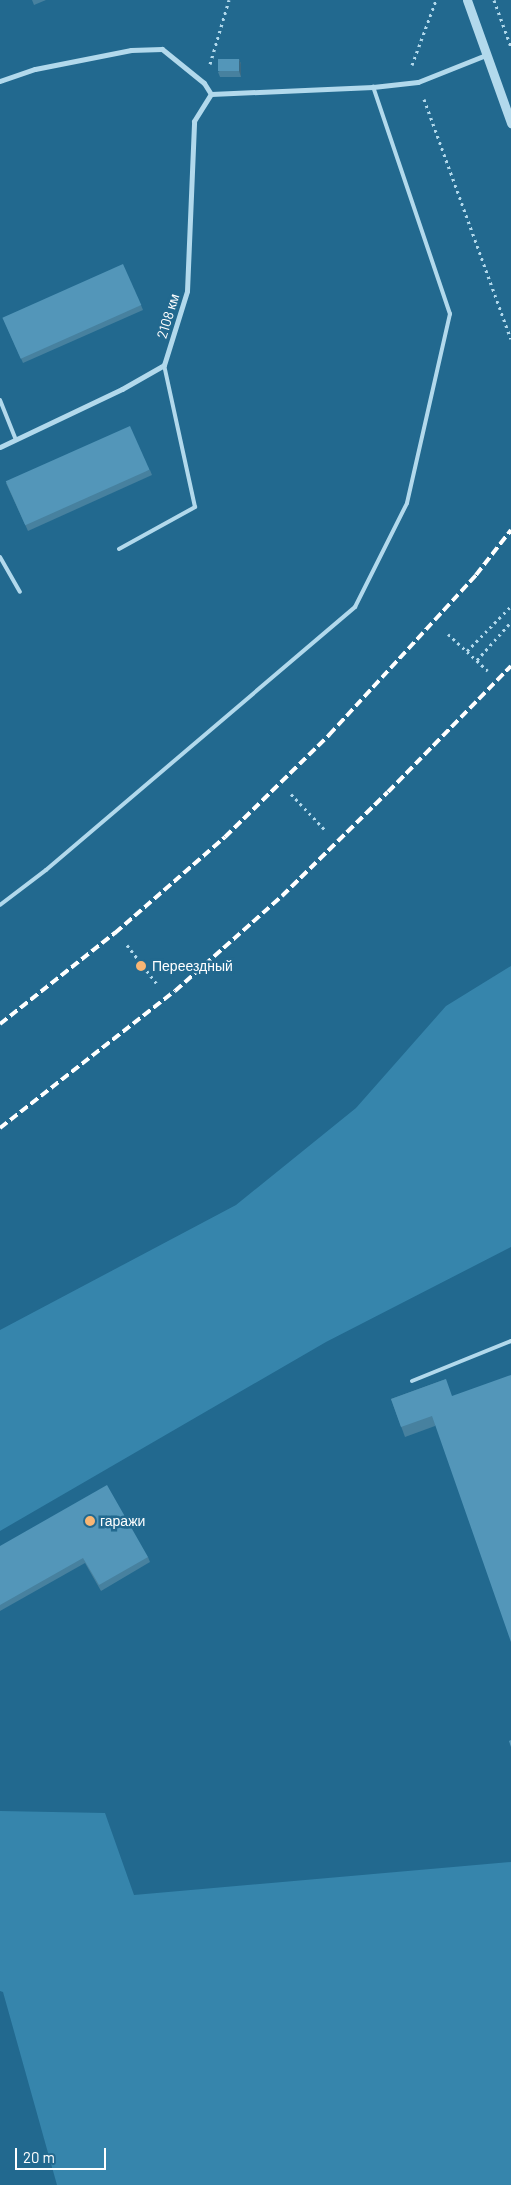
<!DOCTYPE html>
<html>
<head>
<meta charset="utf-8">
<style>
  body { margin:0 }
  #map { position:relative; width:511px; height:2185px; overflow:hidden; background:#22698f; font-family:Barlow,sans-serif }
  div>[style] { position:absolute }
  .green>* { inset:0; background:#3685ac }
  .path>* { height:3px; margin-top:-1.5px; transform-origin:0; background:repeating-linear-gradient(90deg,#b2d9ec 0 2.5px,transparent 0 6.5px) }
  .service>* { height:4px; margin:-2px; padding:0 2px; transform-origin:2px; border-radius:2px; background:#b2d9ec }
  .minor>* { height:5px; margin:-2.5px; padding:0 2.5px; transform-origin:2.5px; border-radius:2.5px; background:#b2d9ec }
  .tertiary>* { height:9px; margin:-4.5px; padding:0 4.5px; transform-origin:4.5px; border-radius:4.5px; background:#b2d9ec }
  .rail>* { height:4px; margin-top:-2px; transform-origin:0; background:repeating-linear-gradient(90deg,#fff 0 9px,transparent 0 13px) }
  .wall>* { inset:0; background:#47819f }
  .shaded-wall>* { inset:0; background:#3a6982 }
  .building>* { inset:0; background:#5396b9; transform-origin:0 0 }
  .dots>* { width:14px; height:14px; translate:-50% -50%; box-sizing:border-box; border:2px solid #22698f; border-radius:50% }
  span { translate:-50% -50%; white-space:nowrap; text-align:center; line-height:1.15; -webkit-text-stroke:5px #22698f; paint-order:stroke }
  .street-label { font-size:14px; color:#fff }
  .poi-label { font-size:14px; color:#fff }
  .left { translate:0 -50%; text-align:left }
  .scale { position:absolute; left:15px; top:2148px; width:91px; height:22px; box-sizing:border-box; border:2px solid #fff; border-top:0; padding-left:6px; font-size:15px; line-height:18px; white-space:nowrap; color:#fff; -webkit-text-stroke:4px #22698f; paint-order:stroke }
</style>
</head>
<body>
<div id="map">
  <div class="green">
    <i style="clip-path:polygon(511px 966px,511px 1247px,326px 1342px,0 1531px,0 1330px,236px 1205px,356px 1108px,446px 1006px)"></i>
    <i style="clip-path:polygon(0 1811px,105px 1813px,134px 1895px,511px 1862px,511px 2185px,57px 2185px,3px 1992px,0 1991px)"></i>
  </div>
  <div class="path">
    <i style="left:494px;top:0;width:50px;rotate:70.1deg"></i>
    <i style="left:210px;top:64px;width:67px;rotate:-73.5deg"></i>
    <i style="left:412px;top:65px;width:69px;rotate:-69.7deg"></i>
    <i style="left:424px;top:99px;width:255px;rotate:70.1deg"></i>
    <i style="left:448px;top:634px;width:54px;rotate:42.8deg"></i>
    <i style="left:467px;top:651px;width:63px;rotate:-45.6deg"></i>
    <i style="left:477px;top:660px;width:51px;rotate:-48.2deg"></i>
    <i style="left:291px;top:794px;width:51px;rotate:46.6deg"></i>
    <i style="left:127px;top:945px;width:49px;rotate:52.4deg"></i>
  </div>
  <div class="service">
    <i style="left:0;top:400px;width:43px;rotate:68.2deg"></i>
    <i style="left:119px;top:549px;width:87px;rotate:-28.9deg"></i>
    <i style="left:195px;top:507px;width:145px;rotate:-102.3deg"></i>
    <i style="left:0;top:557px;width:40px;rotate:60.3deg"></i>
    <i style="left:0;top:905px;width:58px;rotate:-37.3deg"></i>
    <i style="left:46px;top:870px;width:406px;rotate:-40.4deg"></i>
    <i style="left:355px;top:607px;width:116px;rotate:-63.4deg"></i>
    <i style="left:407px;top:503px;width:194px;rotate:-77.2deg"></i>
    <i style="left:450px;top:314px;width:240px;rotate:-108.7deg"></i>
    <i style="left:412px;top:1381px;width:107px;rotate:-22deg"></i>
  </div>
  <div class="minor">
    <i style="left:0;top:81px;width:37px;rotate:-19deg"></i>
    <i style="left:35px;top:69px;width:98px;rotate:-11.2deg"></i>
    <i style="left:131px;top:50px;width:31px;rotate:-2deg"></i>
    <i style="left:162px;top:49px;width:54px;rotate:39deg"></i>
    <i style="left:204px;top:83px;width:13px;rotate:58deg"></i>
    <i style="left:211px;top:94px;width:162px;rotate:-2.5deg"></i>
    <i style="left:373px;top:87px;width:45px;rotate:-6.3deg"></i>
    <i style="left:418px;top:82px;width:73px;rotate:-21.7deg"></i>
    <i style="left:0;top:447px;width:135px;rotate:-25.4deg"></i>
    <i style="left:122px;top:389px;width:48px;rotate:-29.7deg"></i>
    <i style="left:164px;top:365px;width:77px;rotate:-72.7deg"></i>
    <i style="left:187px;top:291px;width:170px;rotate:-87.6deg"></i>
    <i style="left:194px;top:121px;width:32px;rotate:-58deg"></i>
  </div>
  <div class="tertiary">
    <i style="left:467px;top:0;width:131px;rotate:70.3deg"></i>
  </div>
  <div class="rail">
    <i style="left:0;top:1024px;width:147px;rotate:-38.4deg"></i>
    <i style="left:115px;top:933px;width:146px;rotate:-41.1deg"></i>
    <i style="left:225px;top:837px;width:146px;rotate:-44.4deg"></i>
    <i style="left:329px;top:735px;width:217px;rotate:-47.4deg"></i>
    <i style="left:476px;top:575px;width:57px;rotate:-52.1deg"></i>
    <i style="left:0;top:1128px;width:222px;rotate:-38.1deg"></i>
    <i style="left:175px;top:991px;width:143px;rotate:-41.6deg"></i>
    <i style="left:282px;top:896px;width:148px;rotate:-44.5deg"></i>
    <i style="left:388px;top:792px;width:176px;rotate:-45.7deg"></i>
  </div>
  <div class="wall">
    <i style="clip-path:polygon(32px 0,46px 0,34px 5px)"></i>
    <i style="clip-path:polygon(239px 59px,241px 64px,241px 77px,220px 77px,218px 72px)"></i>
    <i style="clip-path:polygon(141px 305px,143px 310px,23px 363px,3px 318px)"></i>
    <i style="clip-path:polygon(150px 470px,152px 475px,28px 531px,6px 483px)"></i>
    <i style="clip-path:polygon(446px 1379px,435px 1426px,405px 1437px,391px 1399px)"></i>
    <i style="clip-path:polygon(0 1546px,148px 1557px,150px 1562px,101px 1591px,85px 1563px,0 1611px)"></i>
  </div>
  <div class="shaded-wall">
    <i style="clip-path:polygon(239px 59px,241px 64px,241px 77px,239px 71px)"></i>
  </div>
  <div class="building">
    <i style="left:239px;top:59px;width:12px;height:21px;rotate:90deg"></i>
    <i style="left:123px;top:264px;width:45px;height:132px;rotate:66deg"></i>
    <i style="left:130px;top:426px;width:48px;height:136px;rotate:66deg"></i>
    <i style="clip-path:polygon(511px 1375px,511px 1642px,432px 1416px,401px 1427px,391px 1399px,446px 1379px,452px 1396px)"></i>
    <i style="clip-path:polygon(107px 1485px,148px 1557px,99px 1585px,83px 1558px,0 1605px,0 1546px)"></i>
    <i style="clip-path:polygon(511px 1740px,511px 1747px,509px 1741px)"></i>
  </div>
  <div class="dots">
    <i style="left:141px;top:966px;background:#f8b674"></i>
    <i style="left:90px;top:1521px;background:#f8b674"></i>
  </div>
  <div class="street-label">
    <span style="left:168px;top:316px;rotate:-73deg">2108 км</span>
  </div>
  <div class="poi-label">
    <span class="left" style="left:152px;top:966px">Переездный</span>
    <span class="left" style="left:100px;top:1521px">гаражи</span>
  </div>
  <div class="scale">20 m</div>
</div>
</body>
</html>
